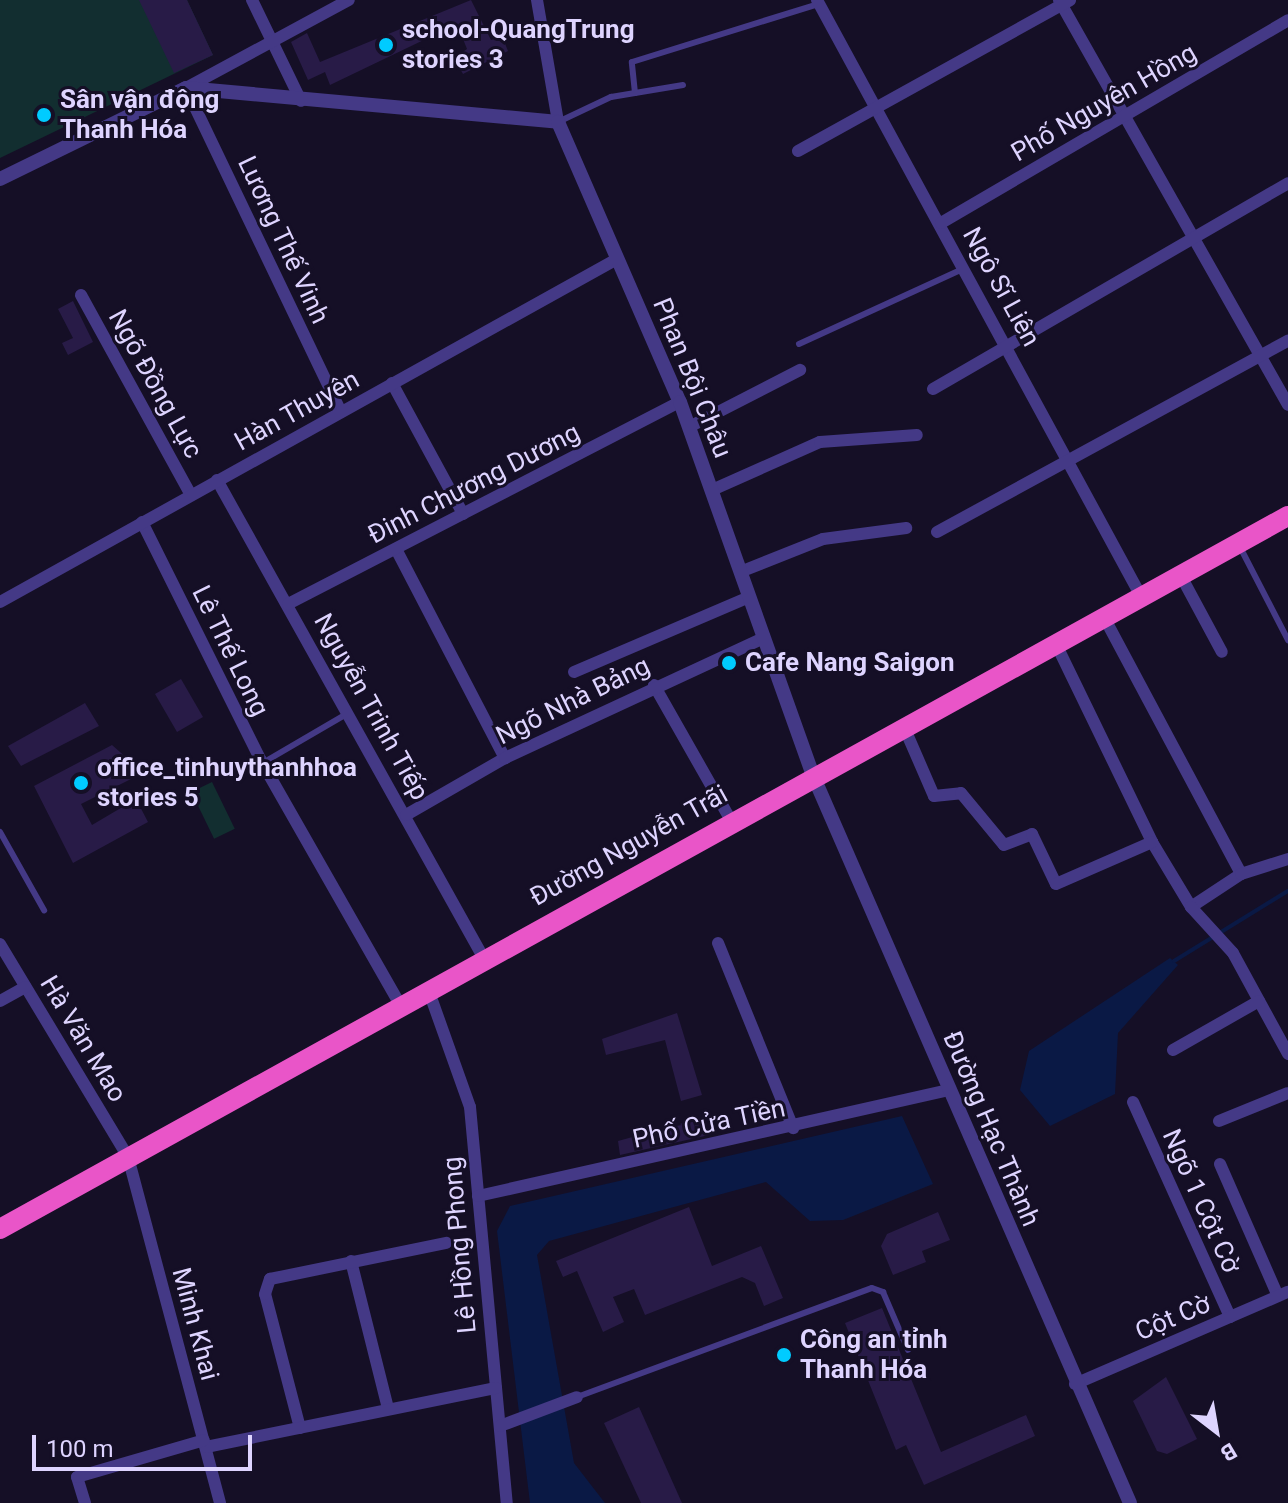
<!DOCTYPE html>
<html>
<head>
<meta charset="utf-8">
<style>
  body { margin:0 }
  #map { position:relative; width:1288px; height:1503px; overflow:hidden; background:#150f26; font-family:Roboto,sans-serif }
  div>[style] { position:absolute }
  .green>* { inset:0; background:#122e30; transform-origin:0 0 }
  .water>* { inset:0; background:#0a1945 }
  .stream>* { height:4px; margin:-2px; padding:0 2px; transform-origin:2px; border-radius:2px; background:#0a1945 }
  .building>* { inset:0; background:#281b47; transform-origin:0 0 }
  .service>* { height:6px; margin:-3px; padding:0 3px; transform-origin:3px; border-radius:3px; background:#443986 }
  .minor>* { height:12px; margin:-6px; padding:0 6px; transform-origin:6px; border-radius:6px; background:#443986 }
  .tertiary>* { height:14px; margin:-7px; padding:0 7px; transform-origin:7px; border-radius:7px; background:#443986 }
  .trunk>* { height:20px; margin:-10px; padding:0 10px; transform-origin:10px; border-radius:10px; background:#e955c8 }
  .dots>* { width:22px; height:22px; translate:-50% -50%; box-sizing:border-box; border:4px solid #150f26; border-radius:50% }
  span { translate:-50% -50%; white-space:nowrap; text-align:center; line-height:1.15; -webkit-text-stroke:6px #150f26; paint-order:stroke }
  .poi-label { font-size:26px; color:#ded4ff; font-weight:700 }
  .left { translate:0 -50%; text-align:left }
  .street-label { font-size:26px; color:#ded4ff }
  .north { position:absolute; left:1176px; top:1391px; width:80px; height:80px; -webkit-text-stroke:6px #150f26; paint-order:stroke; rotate:149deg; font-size:22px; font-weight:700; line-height:32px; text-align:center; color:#ded4ff }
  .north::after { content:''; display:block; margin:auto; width:28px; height:36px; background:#ded4ff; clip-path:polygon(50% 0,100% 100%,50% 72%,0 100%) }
  .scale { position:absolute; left:32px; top:1435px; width:220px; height:36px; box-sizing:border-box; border:4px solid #ded4ff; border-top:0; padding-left:10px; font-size:24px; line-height:28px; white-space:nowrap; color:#ded4ff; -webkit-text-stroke:6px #150f26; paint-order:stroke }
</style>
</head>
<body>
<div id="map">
  <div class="green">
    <i style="clip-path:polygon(0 0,187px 0,213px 55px,0 158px)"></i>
    <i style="left:212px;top:782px;width:52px;height:23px;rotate:64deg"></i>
  </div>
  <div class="water">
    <i style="clip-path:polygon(1170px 958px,1178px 965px,1118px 1033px,1115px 1094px,1050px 1126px,1020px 1090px,1029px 1051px)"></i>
    <i style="clip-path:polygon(902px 1116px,933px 1184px,843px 1220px,810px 1221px,766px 1182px,549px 1241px,537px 1255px,574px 1463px,605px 1503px,530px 1503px,497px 1231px,510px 1206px)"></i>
  </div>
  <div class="stream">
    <i style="left:1174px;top:961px;width:134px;rotate:-31.6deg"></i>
  </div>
  <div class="building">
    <i style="clip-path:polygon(139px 0,187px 0,213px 55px,174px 73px)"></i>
    <i style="clip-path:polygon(471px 0,491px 40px,502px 36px,508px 51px,463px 74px,454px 58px,467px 49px,457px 24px,330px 85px,325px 72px,308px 80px,291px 42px,307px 33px,320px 62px)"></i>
    <i style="clip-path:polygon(73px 301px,93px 342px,68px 355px,62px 343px,73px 338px,58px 309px)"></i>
    <i style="left:181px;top:679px;width:44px;height:30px;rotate:60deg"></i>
    <i style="clip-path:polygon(85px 703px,99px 726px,21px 766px,8px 746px)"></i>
    <i style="clip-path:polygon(112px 745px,128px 759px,131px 779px,81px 804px,92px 825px,136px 799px,148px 822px,73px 863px,34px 786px)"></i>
    <i style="clip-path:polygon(677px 1013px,702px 1095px,681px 1101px,665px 1040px,606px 1055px,602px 1039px)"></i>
    <i style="clip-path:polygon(705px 1117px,709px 1135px,620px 1155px,618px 1141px)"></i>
    <i style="clip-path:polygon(689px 1207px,712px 1266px,761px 1246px,783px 1298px,764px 1306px,755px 1283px,742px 1277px,645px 1315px,634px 1289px,613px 1297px,624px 1322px,603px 1332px,577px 1271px,563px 1277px,556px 1261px)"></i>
    <i style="clip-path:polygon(938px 1212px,950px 1240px,922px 1251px,926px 1262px,893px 1275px,881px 1246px,887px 1234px)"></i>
    <i style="clip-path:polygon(882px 1308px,941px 1452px,1026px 1415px,1035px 1436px,924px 1485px,906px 1445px,896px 1450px,845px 1323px)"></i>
    <i style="clip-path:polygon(1166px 1377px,1197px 1439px,1167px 1454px,1157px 1451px,1133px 1401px)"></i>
    <i style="clip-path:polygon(639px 1407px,682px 1503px,641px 1503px,604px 1423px)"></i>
  </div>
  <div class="service">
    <i style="left:635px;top:93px;width:31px;rotate:-96deg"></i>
    <i style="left:632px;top:62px;width:195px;rotate:-17.3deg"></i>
    <i style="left:558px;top:122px;width:59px;rotate:-25.3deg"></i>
    <i style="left:611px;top:97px;width:73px;rotate:-9.5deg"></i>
    <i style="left:799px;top:344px;width:180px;rotate:-24.6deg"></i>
    <i style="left:1240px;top:547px;width:105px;rotate:62.7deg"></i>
    <i style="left:266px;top:761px;width:95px;rotate:-30.3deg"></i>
    <i style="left:0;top:832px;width:90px;rotate:60.6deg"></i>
    <i style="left:577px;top:1397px;width:314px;rotate:-20.3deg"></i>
    <i style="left:872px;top:1288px;width:12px;rotate:20deg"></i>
    <i style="left:883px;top:1292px;width:63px;rotate:66.7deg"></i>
  </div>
  <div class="minor">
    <i style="left:252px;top:0;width:112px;rotate:64.1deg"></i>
    <i style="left:537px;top:0;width:124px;rotate:80.2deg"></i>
    <i style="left:817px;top:0;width:681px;rotate:61.48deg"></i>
    <i style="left:1059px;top:0;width:465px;rotate:60.5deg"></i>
    <i style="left:798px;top:151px;width:311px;rotate:-29deg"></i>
    <i style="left:941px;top:223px;width:402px;rotate:-30.3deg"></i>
    <i style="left:81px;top:295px;width:228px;rotate:61.2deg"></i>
    <i style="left:392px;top:383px;width:149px;rotate:61.5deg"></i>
    <i style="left:933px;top:389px;width:410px;rotate:-30.1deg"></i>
    <i style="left:341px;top:412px;width:359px;rotate:-115.6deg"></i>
    <i style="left:186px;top:88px;width:185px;rotate:-28.4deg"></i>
    <i style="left:689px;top:427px;width:125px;rotate:-27.2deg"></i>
    <i style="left:217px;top:480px;width:546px;rotate:60.85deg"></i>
    <i style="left:712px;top:490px;width:118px;rotate:-24deg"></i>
    <i style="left:820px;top:442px;width:97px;rotate:-4.1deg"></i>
    <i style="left:142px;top:522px;width:265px;rotate:63.5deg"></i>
    <i style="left:260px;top:759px;width:282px;rotate:60.3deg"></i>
    <i style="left:937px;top:532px;width:400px;rotate:-28.6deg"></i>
    <i style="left:396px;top:549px;width:236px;rotate:62.5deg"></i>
    <i style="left:740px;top:572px;width:89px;rotate:-21.7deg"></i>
    <i style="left:823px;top:539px;width:84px;rotate:-7.5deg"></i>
    <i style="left:1181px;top:576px;width:86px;rotate:61.7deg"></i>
    <i style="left:0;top:602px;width:706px;rotate:-29.07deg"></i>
    <i style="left:288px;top:604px;width:441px;rotate:-27.3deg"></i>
    <i style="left:1105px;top:619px;width:289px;rotate:61.9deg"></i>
    <i style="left:1241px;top:874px;width:60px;rotate:146.6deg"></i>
    <i style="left:1057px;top:646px;width:218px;rotate:64.1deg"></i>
    <i style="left:1152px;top:842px;width:76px;rotate:59deg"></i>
    <i style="left:1191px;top:907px;width:62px;rotate:47.6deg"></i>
    <i style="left:1233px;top:953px;width:115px;rotate:61.4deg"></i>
    <i style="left:574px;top:672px;width:190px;rotate:-23.2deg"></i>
    <i style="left:654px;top:685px;width:154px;rotate:60.4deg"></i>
    <i style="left:904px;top:727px;width:75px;rotate:66.5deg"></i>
    <i style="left:934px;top:796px;width:27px;rotate:-6deg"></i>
    <i style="left:961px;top:793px;width:67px;rotate:50.4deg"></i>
    <i style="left:1004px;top:845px;width:30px;rotate:-21deg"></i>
    <i style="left:1032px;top:834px;width:55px;rotate:64.4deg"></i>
    <i style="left:1056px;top:884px;width:105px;rotate:-23.6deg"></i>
    <i style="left:406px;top:815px;width:114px;rotate:-29.9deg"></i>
    <i style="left:505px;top:758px;width:285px;rotate:-24.9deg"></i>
    <i style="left:1241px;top:874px;width:49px;rotate:-17.7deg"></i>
    <i style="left:718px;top:943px;width:200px;rotate:67.9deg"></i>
    <i style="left:0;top:944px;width:249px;rotate:59deg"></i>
    <i style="left:128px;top:1157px;width:358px;rotate:75.1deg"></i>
    <i style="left:428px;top:989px;width:125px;rotate:70.4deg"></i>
    <i style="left:470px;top:1107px;width:398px;rotate:84.7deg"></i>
    <i style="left:0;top:1001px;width:29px;rotate:-29deg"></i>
    <i style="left:1173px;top:1050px;width:99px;rotate:-29.7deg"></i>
    <i style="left:1133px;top:1102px;width:236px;rotate:65.7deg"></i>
    <i style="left:1219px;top:1121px;width:74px;rotate:-22.1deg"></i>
    <i style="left:1220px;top:1164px;width:144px;rotate:66.3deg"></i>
    <i style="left:478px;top:1196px;width:482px;rotate:-12.7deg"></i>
    <i style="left:351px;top:1261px;width:152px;rotate:75.9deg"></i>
    <i style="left:1075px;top:1384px;width:232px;rotate:-23.4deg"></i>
    <i style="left:500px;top:1426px;width:82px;rotate:-20.6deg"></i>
    <i style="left:300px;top:1428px;width:138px;rotate:-104.6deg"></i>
    <i style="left:265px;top:1294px;width:16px;rotate:-72deg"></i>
    <i style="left:270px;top:1279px;width:180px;rotate:-11.6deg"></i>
    <i style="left:206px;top:1447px;width:296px;rotate:-11.5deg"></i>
    <i style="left:85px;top:1503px;width:27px;rotate:-107deg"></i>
    <i style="left:77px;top:1477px;width:132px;rotate:-16.2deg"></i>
  </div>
  <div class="tertiary">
    <i style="left:0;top:179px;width:207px;rotate:-26.1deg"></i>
    <i style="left:186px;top:88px;width:374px;rotate:5.2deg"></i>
    <i style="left:558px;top:122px;width:305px;rotate:66.5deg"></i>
    <i style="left:680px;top:402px;width:394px;rotate:70.4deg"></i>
    <i style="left:812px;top:773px;width:796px;rotate:66.46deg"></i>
  </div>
  <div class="trunk">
    <i style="left:0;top:1229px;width:1472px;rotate:-28.97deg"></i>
  </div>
  <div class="dots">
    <i style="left:386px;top:45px;background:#00cbff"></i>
    <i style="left:44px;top:115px;background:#00cbff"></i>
    <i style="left:729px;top:663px;background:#00cbff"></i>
    <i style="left:81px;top:783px;background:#00cbff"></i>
    <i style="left:784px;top:1355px;background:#00cbff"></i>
  </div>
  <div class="poi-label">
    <span class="left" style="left:402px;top:45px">school-QuangTrung<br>stories 3</span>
    <span class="left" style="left:60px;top:115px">Sân vận động<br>Thanh Hóa</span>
    <span class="left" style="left:745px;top:663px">Cafe Nang Saigon</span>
    <span class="left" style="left:97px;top:783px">office_tinhuythanhhoa<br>stories 5</span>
    <span class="left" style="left:800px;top:1355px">Công an tỉnh<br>Thanh Hóa</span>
  </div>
  <div class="street-label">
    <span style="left:1104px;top:103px;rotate:-30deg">Phố Nguyên Hồng</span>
    <span style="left:283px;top:240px;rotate:65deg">Lương Thế Vinh</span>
    <span style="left:1001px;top:287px;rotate:61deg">Ngô Sĩ Liên</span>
    <span style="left:692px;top:378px;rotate:68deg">Phan Bội Châu</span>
    <span style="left:155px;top:384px;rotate:61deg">Ngõ Đồng Lực</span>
    <span style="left:297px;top:411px;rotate:-29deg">Hàn Thuyên</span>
    <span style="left:474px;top:484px;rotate:-27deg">Đinh Chương Dương</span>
    <span style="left:230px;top:651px;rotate:64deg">Lê Thế Long</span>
    <span style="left:573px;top:701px;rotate:-26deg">Ngõ Nhà Bảng</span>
    <span style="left:371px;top:707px;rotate:61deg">Nguyễn Trinh Tiếp</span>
    <span style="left:629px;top:846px;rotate:-29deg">Đường Nguyễn Trãi</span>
    <span style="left:83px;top:1039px;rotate:59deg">Hà Văn Mao</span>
    <span style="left:709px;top:1124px;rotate:-12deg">Phố Cửa Tiền</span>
    <span style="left:991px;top:1129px;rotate:67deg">Đường Hạc Thành</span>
    <span style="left:1201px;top:1201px;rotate:66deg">Ngõ 1 Cột Cờ</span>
    <span style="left:460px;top:1245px;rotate:-95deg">Lê Hồng Phong</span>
    <span style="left:1173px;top:1318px;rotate:-23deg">Cột Cờ</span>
    <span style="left:195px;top:1324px;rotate:75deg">Minh Khai</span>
  </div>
  <div class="north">B</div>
  <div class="scale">100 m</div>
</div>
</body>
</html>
